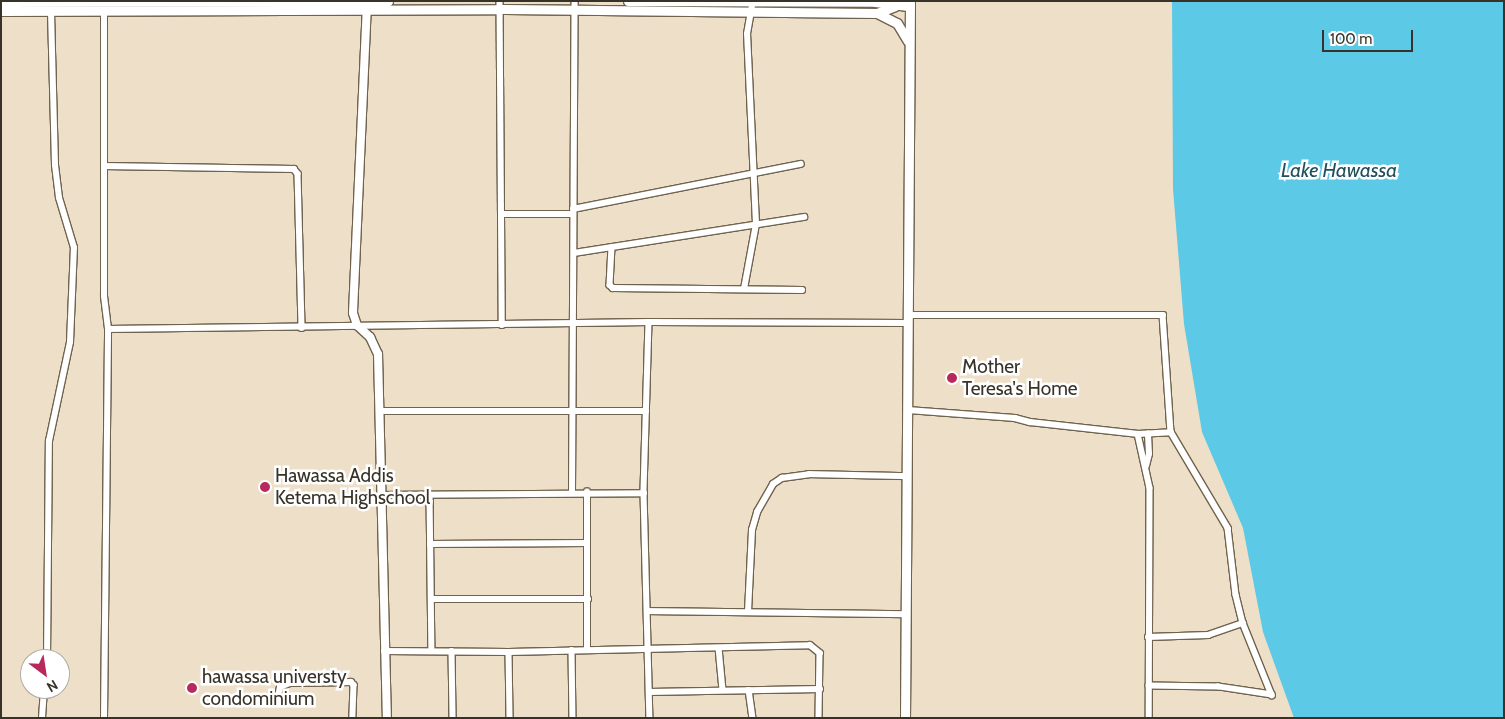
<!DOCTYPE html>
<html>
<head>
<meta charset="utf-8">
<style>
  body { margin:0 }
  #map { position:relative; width:1505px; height:719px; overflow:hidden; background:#eedfc8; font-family:Cabin,sans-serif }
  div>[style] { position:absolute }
  .water>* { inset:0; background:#5cc9e6 }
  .roads { filter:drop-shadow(1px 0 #70634e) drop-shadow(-1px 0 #70634e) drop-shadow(0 1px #70634e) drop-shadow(0 -1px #70634e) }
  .minor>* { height:5.5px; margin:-2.75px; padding:0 2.75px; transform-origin:2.75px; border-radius:2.75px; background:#fff }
  .tertiary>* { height:8px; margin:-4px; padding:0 4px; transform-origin:4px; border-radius:4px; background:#fff }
  .secondary>* { height:9px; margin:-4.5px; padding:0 4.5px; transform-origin:4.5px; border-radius:4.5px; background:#fff }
  .dots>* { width:14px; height:14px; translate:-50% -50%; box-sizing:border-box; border:2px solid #fff; border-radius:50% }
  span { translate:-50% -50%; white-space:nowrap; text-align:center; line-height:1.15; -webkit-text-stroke:5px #fff; paint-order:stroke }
  .poi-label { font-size:19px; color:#383329 }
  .left { translate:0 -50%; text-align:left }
  .water-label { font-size:20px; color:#21505d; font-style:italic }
  .frame { position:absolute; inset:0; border:2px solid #383329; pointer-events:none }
  .north { position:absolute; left:20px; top:649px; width:50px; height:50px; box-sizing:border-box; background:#fff; border:1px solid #afada9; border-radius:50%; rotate:149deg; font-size:14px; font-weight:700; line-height:20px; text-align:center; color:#383329 }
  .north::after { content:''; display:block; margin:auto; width:18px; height:22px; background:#b7295d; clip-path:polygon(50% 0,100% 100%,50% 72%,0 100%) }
  .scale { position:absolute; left:1322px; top:30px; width:91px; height:22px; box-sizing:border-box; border:2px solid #383329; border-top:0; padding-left:6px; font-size:15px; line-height:18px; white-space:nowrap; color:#383329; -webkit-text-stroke:4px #fff; paint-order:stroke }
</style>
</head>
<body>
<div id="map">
  <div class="water">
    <i style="clip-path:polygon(1172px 1px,1504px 1px,1504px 718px,1294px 718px,1263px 632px,1243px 528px,1202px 432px,1184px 324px,1173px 189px)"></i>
  </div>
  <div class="roads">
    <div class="minor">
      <i style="left:500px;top:1px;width:324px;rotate:89.6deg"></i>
      <i style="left:104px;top:166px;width:190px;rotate:0.9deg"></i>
      <i style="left:294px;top:169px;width:6px;rotate:51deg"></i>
      <i style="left:298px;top:174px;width:154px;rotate:88.5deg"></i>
      <i style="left:573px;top:209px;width:232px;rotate:-11.2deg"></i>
      <i style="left:501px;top:214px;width:71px"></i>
      <i style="left:612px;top:247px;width:38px;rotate:93deg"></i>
      <i style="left:610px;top:285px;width:4px;rotate:45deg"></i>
      <i style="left:613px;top:288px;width:189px;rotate:0.6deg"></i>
      <i style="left:574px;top:253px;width:233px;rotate:-8.9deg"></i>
      <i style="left:744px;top:289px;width:66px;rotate:-79.5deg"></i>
      <i style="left:756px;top:224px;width:190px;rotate:-92.7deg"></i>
      <i style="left:747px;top:34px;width:34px;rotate:-80deg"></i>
      <i style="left:908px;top:315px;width:255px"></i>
      <i style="left:1163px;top:315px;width:117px;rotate:86.1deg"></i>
      <i style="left:1171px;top:432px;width:112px;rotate:59.3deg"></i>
      <i style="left:1228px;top:528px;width:67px;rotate:83.2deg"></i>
      <i style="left:1236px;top:595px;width:29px;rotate:76deg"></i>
      <i style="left:1243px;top:623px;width:78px;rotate:68.1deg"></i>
      <i style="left:1272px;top:695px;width:54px;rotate:-171.4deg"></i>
      <i style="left:1219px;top:687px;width:70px;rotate:-179.2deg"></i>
      <i style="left:649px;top:322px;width:171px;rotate:91.7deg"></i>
      <i style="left:644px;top:493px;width:225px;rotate:88.5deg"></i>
      <i style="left:108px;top:329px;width:541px;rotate:-0.74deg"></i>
      <i style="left:649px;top:322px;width:259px;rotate:0.2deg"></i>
      <i style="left:908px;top:410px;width:107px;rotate:4.3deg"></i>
      <i style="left:1015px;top:418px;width:16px;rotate:15deg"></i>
      <i style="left:1030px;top:422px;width:109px;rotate:6.3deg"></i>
      <i style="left:1138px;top:434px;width:33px;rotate:-3deg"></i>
      <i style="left:382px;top:411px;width:264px"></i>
      <i style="left:1138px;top:434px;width:55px;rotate:77.5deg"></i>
      <i style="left:1150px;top:488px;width:230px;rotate:90.2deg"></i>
      <i style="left:1146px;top:466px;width:12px;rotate:-76deg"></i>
      <i style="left:1149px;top:454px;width:20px;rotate:-93deg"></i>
      <i style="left:572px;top:493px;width:492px;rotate:-89.7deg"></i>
      <i style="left:381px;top:495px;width:263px;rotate:-0.4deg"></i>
      <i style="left:430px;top:495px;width:155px;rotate:89.3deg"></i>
      <i style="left:430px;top:544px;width:157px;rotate:-0.4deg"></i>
      <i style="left:432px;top:599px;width:156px"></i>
      <i style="left:647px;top:611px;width:259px;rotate:0.7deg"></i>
      <i style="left:748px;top:612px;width:82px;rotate:-87.2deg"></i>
      <i style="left:752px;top:530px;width:19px;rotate:-74deg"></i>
      <i style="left:757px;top:512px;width:32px;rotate:-60deg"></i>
      <i style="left:773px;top:484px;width:11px;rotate:-34deg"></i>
      <i style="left:782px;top:478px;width:27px;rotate:-8deg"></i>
      <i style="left:809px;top:474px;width:99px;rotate:1.2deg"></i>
      <i style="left:1148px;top:637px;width:60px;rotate:-1.9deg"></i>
      <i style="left:1208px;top:635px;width:37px;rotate:-19deg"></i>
      <i style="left:719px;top:648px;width:42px;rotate:84.6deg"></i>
      <i style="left:572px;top:650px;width:68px;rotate:89.2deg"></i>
      <i style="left:587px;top:650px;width:158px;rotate:-90deg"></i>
      <i style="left:384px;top:651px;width:125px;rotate:0.5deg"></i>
      <i style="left:509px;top:652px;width:301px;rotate:-1.3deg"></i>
      <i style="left:810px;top:645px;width:13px;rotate:39deg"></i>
      <i style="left:820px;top:653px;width:65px;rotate:90.9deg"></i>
      <i style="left:452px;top:651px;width:67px;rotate:89.1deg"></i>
      <i style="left:509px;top:652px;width:66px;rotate:89.1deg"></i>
      <i style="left:47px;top:659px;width:218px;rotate:-89.5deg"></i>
      <i style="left:49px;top:441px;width:101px;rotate:-78deg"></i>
      <i style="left:70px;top:342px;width:94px;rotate:-87.6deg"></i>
      <i style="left:74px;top:248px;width:52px;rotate:-106.7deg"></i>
      <i style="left:59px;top:198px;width:33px;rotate:-97deg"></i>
      <i style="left:55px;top:165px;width:154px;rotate:-91.5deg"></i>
      <i style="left:749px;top:690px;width:28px;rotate:82deg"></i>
      <i style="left:279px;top:692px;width:5px;rotate:-79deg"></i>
      <i style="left:280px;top:687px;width:11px;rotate:-22deg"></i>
      <i style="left:290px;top:683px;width:61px;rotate:-0.9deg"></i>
      <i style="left:351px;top:682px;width:4px;rotate:45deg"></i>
      <i style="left:354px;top:685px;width:33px;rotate:92deg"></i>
      <i style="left:649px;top:692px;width:171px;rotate:-1deg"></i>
      <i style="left:42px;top:718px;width:29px;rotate:-86deg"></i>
      <i style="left:104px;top:718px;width:389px;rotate:-89.4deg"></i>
      <i style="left:108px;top:329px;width:33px;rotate:-97deg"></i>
      <i style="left:104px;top:296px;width:285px;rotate:-90deg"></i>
    </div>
    <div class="tertiary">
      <i style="left:367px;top:4px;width:309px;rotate:92.6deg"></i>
      <i style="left:353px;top:313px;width:13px;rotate:72deg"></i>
      <i style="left:357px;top:325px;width:18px;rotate:43deg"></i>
      <i style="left:370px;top:337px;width:19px;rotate:65deg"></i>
      <i style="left:378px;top:354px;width:364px;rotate:88.6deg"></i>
    </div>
    <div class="secondary">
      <i style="left:628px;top:1px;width:247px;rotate:0.2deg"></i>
      <i style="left:875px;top:2px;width:35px;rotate:7deg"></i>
      <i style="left:1px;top:2px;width:387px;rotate:-0.1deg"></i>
      <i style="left:1px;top:11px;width:499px;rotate:-0.2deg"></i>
      <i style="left:500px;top:9px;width:377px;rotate:0.6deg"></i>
      <i style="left:877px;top:13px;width:19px;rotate:-21deg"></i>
      <i style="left:877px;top:13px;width:22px;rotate:27deg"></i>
      <i style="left:897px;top:23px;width:21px;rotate:59deg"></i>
      <i style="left:905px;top:718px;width:717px;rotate:-89.6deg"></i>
    </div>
  </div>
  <div class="dots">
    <i style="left:952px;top:378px;background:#b7295d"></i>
    <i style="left:265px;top:487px;background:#b7295d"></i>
    <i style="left:192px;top:688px;background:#b7295d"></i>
  </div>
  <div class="poi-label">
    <span class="left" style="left:962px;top:378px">Mother<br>Teresa's Home</span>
    <span class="left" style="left:275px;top:487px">Hawassa Addis<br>Ketema Highschool</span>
    <span class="left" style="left:202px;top:688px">hawassa universty<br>condominium</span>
  </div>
  <div class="water-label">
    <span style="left:1339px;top:170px">Lake Hawassa</span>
  </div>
  <div class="frame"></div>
  <div class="north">N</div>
  <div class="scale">100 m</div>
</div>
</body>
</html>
